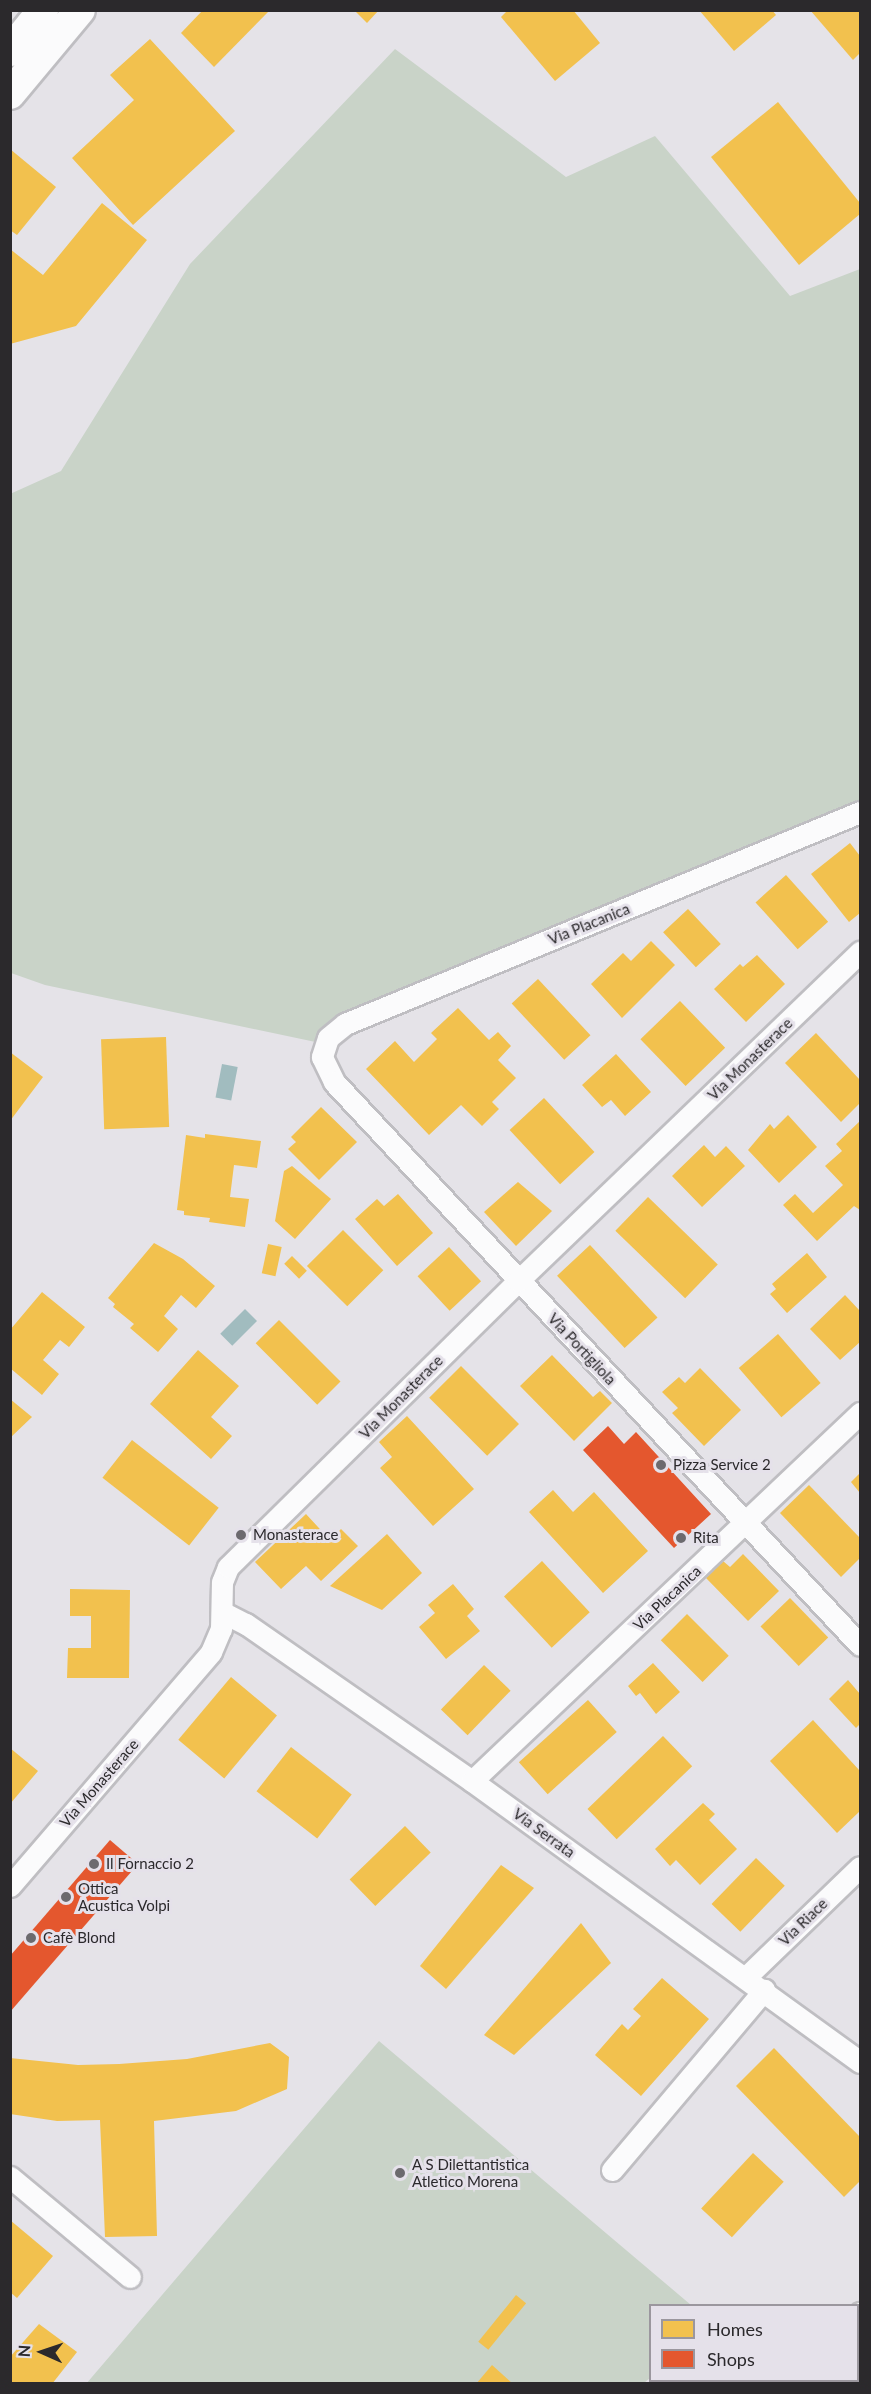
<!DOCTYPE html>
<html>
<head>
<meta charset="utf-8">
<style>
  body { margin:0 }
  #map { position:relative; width:871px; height:2394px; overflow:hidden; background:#e5e3e8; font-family:Lato,sans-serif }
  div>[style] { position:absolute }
  .green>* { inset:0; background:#c9d3c8 }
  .water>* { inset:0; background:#a1bcbf; transform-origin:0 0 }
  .homes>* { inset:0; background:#f2c14e; transform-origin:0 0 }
  .shops>* { inset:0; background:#e4572e }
  .roads { filter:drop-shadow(2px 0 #bfbec2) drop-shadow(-2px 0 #bfbec2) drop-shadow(0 2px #bfbec2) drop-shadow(0 -2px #bfbec2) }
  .street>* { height:21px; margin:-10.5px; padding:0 10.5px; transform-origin:10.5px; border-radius:10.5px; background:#fbfbfc }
  .secondary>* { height:30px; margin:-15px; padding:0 15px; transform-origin:15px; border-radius:15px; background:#fbfbfc }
  .dots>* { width:16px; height:16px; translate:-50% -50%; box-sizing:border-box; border:3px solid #e5e1ea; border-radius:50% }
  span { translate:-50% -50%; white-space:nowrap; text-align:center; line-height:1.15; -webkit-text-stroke:6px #e5e1ea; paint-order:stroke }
  .street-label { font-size:15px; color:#2b292c }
  .poi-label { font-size:15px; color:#2b292c }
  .left { translate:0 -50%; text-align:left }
  .frame { position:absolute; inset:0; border:12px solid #2b292c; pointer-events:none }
  .legend { position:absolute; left:649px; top:2304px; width:210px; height:78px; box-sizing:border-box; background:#e5e1ea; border:2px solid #9b979e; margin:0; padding:8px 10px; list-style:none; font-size:18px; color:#2b292c }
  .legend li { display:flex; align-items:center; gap:12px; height:30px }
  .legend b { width:30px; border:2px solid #9b979e }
  .north { position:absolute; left:12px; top:2322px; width:60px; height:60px; -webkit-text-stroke:4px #e5e1ea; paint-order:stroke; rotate:273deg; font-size:16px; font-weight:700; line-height:24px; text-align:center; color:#2b292c }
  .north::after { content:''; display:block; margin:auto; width:21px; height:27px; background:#2b292c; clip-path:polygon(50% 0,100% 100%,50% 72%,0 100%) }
</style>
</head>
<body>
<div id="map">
  <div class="green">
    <i style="clip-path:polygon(395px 49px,566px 177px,655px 136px,790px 296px,860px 269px,860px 812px,325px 1044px,45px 985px,11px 973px,10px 494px,61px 471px,190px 264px)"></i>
    <i style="clip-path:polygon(379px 2041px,691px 2305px,650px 2306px,650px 2378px,644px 2383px,86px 2384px)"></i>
  </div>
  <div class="water">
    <i style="left:222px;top:1064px;width:16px;height:34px;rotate:11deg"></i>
    <i style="left:245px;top:1309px;width:17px;height:35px;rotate:45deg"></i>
  </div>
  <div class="homes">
    <i style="clip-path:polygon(203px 10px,270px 10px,214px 67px,181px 33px)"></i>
    <i style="clip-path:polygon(354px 10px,379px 10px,367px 23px)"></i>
    <i style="clip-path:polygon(508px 10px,573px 10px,600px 43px,555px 81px,501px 17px)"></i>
    <i style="clip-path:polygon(699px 10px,772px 10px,776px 15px,734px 51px)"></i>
    <i style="clip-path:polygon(810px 10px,860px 10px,860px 53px,853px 60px)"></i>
    <i style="clip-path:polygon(150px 39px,235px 131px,133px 225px,72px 158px,134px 100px,110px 75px)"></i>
    <i style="clip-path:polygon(778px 102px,860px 203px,860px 214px,799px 265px,711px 157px)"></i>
    <i style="clip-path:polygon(10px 149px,56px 187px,17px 235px,10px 230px)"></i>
    <i style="clip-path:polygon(102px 203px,147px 240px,76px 326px,10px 344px,10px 249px,43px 275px)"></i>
    <i style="clip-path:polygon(850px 843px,860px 856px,860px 913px,849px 922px,811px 874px)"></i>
    <i style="left:786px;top:875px;width:63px;height:41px;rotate:48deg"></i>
    <i style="left:688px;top:909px;width:48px;height:34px;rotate:47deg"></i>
    <i style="clip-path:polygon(651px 941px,675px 965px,622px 1018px,591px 984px,623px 953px,631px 961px)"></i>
    <i style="clip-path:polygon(757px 955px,785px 984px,746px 1022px,714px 989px,740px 964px,743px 967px)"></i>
    <i style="left:538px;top:979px;width:77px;height:36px;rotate:47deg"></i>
    <i style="left:680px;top:1001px;width:65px;height:55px;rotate:46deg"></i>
    <i style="clip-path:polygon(458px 1008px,489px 1040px,498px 1032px,511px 1046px,498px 1060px,516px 1078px,492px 1102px,499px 1109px,482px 1126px,461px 1105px,429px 1135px,366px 1069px,395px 1041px,414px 1062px,437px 1039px,431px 1033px)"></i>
    <i style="clip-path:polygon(816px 1033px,860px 1080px,860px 1103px,841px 1122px,785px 1063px)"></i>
    <i style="left:166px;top:1037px;width:90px;height:65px;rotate:88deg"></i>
    <i style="clip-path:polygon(10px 1052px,43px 1077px,10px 1121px)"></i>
    <i style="clip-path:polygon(616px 1054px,651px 1092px,625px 1116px,611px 1100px,602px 1107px,582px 1085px)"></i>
    <i style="left:544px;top:1098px;width:74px;height:47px;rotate:47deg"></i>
    <i style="clip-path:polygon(321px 1107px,357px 1142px,319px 1180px,288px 1149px,296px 1142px,291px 1137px)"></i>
    <i style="clip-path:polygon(788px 1115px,817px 1147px,779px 1183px,748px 1150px,770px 1124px,774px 1129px)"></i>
    <i style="clip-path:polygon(860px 1121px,860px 1210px,854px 1206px,817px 1241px,783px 1205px,795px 1194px,813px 1213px,843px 1185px,825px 1166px,842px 1151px,836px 1144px)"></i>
    <i style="clip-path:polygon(205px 1134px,261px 1141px,257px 1168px,234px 1165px,230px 1197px,249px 1199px,245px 1227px,209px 1222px,210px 1218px,184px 1215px,184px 1211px,177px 1210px,186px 1135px,205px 1138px)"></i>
    <i style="clip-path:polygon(704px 1145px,715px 1157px,726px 1146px,745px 1166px,702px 1207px,672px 1176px)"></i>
    <i style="clip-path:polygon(292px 1166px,331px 1199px,295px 1239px,275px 1221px,284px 1171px)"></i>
    <i style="clip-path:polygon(518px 1182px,552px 1211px,516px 1246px,484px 1212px)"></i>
    <i style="clip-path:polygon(398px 1194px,433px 1233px,397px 1266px,355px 1219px,377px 1199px,384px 1206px)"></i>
    <i style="left:648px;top:1197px;width:97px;height:47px;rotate:44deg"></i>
    <i style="left:343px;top:1230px;width:57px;height:51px;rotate:45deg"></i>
    <i style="clip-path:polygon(154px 1243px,183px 1259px,215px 1286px,196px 1308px,181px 1295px,164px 1316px,178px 1329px,158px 1352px,130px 1328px,134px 1324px,113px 1307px,115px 1304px,108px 1298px)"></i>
    <i style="left:268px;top:1244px;width:14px;height:30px;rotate:12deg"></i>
    <i style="left:590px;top:1245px;width:99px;height:45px;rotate:47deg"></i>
    <i style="left:449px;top:1247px;width:47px;height:43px;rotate:47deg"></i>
    <i style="clip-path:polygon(807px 1253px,827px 1277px,787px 1313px,770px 1294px,776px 1289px,772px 1284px)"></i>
    <i style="left:292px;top:1256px;width:21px;height:11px;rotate:45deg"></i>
    <i style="clip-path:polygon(42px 1292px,85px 1327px,69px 1347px,60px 1340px,43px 1360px,59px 1374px,42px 1395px,10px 1368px,10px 1330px)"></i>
    <i style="clip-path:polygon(845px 1295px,860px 1311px,860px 1342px,840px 1360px,810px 1329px)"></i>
    <i style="left:279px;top:1320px;width:87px;height:33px;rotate:45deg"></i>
    <i style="left:778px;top:1334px;width:65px;height:52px;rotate:49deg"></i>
    <i style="clip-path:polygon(198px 1350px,239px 1386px,211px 1417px,232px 1436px,211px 1459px,150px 1404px)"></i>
    <i style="clip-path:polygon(552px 1355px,593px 1397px,600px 1391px,612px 1403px,574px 1441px,520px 1386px)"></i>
    <i style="left:461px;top:1366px;width:82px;height:45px;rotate:45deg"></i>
    <i style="clip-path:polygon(700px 1368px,741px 1410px,704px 1446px,672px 1413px,678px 1408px,662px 1392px,679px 1377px,685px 1383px)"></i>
    <i style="clip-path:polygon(10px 1399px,32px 1417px,10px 1438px)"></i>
    <i style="clip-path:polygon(407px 1416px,474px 1489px,433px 1526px,380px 1468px,392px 1457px,379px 1442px)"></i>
    <i style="left:132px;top:1440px;width:110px;height:48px;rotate:38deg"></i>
    <i style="clip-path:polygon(860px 1473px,860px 1493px,851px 1482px)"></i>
    <i style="clip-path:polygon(809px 1485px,860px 1538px,860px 1558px,841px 1577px,780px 1513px)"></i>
    <i style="clip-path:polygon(553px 1490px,573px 1512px,594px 1492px,648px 1551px,603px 1593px,529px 1512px)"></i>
    <i style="clip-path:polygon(306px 1514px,330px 1540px,341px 1529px,358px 1546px,321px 1581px,306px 1566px,281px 1589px,255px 1562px)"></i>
    <i style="clip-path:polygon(387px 1534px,422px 1573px,382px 1610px,330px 1586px)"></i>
    <i style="clip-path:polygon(743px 1554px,779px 1591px,748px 1621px,706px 1578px,723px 1561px,730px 1567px)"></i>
    <i style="left:542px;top:1561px;width:70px;height:52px;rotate:47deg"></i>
    <i style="clip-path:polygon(453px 1584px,474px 1609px,467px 1616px,480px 1631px,446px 1659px,419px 1627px,435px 1613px,428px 1605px)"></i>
    <i style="clip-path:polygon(70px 1589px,130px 1590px,129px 1678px,67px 1678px,68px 1648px,91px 1648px,91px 1616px,70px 1616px)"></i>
    <i style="left:790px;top:1598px;width:55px;height:41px;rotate:46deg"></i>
    <i style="left:687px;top:1614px;width:59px;height:37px;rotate:45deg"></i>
    <i style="clip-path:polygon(653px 1663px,680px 1692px,656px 1714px,640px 1693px,636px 1696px,628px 1686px)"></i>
    <i style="left:484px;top:1665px;width:37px;height:62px;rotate:44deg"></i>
    <i style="left:231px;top:1677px;width:60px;height:82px;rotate:40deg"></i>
    <i style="clip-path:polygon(848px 1680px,860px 1694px,860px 1724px,856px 1728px,829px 1699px)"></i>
    <i style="left:588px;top:1700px;width:43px;height:93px;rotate:48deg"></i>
    <i style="clip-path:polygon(813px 1720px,860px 1771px,860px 1811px,837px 1833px,770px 1761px)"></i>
    <i style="left:663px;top:1736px;width:42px;height:105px;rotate:46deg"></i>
    <i style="left:291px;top:1747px;width:77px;height:56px;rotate:38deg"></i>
    <i style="clip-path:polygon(10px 1748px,38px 1771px,10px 1804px)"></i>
    <i style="clip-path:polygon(703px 1803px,715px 1814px,709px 1820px,737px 1849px,700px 1885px,676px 1860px,670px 1866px,655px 1849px)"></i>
    <i style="left:405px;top:1826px;width:37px;height:77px;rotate:46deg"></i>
    <i style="left:756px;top:1858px;width:40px;height:64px;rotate:44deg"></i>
    <i style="clip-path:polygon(501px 1865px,534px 1888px,446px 1989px,420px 1966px)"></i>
    <i style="clip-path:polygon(581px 1923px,611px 1963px,514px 2055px,484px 2035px)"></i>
    <i style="clip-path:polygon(662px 1978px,709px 2019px,641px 2096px,595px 2055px,622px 2024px,628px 2030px,641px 2016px,633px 2009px)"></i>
    <i style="clip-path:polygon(270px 2043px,289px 2057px,287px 2089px,236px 2111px,154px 2121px,157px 2236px,105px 2237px,100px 2120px,57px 2121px,10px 2114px,10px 2058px,78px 2065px,119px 2064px,187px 2059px)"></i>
    <i style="clip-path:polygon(774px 2048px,860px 2137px,860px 2181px,844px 2197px,736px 2086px)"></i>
    <i style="left:753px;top:2153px;width:42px;height:76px;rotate:43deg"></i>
    <i style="clip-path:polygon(10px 2220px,53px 2256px,17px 2298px,10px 2292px)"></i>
    <i style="left:516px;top:2295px;width:13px;height:60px;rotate:39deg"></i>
    <i style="clip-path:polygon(39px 2324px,77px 2352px,52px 2384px,10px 2384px,10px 2357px)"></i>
    <i style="clip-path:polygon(492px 2365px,513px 2384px,476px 2384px)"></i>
    <i style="clip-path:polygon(687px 2380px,717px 2380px,719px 2384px,683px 2384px)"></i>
  </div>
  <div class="shops">
    <i style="clip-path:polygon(608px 1426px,624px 1444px,636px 1432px,711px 1514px,674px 1548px,583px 1450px)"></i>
    <i style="clip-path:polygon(110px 1840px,138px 1864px,10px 2012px,10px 1956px)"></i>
  </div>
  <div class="roads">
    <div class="street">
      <i style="left:860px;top:812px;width:557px;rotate:157.63deg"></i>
      <i style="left:345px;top:1024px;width:22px;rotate:141deg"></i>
      <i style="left:328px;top:1038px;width:20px;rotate:108deg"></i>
      <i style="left:322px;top:1057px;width:28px;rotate:64deg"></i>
      <i style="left:334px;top:1082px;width:770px;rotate:46.95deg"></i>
      <i style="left:222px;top:1612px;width:27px;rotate:27deg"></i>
      <i style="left:246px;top:1624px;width:275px;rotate:34.8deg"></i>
      <i style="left:472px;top:1781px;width:479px;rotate:35.9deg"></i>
      <i style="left:472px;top:1781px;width:535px;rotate:-43.48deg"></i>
      <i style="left:10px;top:1886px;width:308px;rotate:-49.3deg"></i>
      <i style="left:211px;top:1652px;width:25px;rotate:-67deg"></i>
      <i style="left:221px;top:1629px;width:47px;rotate:-88.8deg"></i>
      <i style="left:222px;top:1582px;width:16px;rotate:-68deg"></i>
      <i style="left:228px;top:1567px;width:407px;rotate:-44.6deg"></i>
      <i style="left:518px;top:1281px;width:475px;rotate:-43.9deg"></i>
      <i style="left:746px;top:1977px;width:158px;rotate:-44deg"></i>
      <i style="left:612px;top:2170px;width:236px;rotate:-49.8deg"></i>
      <i style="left:10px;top:2177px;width:156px;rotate:39.8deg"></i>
      <i style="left:858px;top:2316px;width:4px;rotate:-56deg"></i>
      <i style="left:786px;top:2384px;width:5px;rotate:-53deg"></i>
    </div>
    <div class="secondary">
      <i style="left:10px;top:51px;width:53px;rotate:-51.2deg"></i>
      <i style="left:10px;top:94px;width:109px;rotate:-50.2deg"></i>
    </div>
  </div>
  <div class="dots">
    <i style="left:661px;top:1465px;background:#6c6a6e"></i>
    <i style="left:241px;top:1535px;background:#6c6a6e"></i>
    <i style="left:681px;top:1538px;background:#6c6a6e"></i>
    <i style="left:94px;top:1864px;background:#6c6a6e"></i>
    <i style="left:66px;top:1897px;background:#6c6a6e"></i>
    <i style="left:31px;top:1938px;background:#6c6a6e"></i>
    <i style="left:400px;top:2173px;background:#6c6a6e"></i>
  </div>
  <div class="street-label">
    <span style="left:589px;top:924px;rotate:-22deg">Via Placanica</span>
    <span style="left:750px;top:1059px;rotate:-44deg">Via Monasterace</span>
    <span style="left:582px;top:1349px;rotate:47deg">Via Portigliola</span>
    <span style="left:401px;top:1397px;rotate:-45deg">Via Monasterace</span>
    <span style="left:667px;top:1598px;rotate:-43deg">Via Placanica</span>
    <span style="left:99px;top:1783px;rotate:-49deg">Via Monasterace</span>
    <span style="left:544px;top:1833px;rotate:36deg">Via Serrata</span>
    <span style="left:803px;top:1922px;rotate:-44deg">Via Riace</span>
  </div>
  <div class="poi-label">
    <span class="left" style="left:673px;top:1465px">Pizza Service 2</span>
    <span class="left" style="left:253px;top:1535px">Monasterace</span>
    <span class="left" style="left:693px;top:1538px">Rita</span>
    <span class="left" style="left:106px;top:1864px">Il Fornaccio 2</span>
    <span class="left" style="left:78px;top:1897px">Ottica<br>Acustica Volpi</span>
    <span class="left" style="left:43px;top:1938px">Cafè Blond</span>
    <span class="left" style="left:412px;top:2173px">A S Dilettantistica<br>Atletico Morena</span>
  </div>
  <div class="frame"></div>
  <ul class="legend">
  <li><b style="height:16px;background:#f2c14e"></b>Homes</li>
  <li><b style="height:16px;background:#e4572e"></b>Shops</li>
  </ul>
  <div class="north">N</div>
</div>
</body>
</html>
